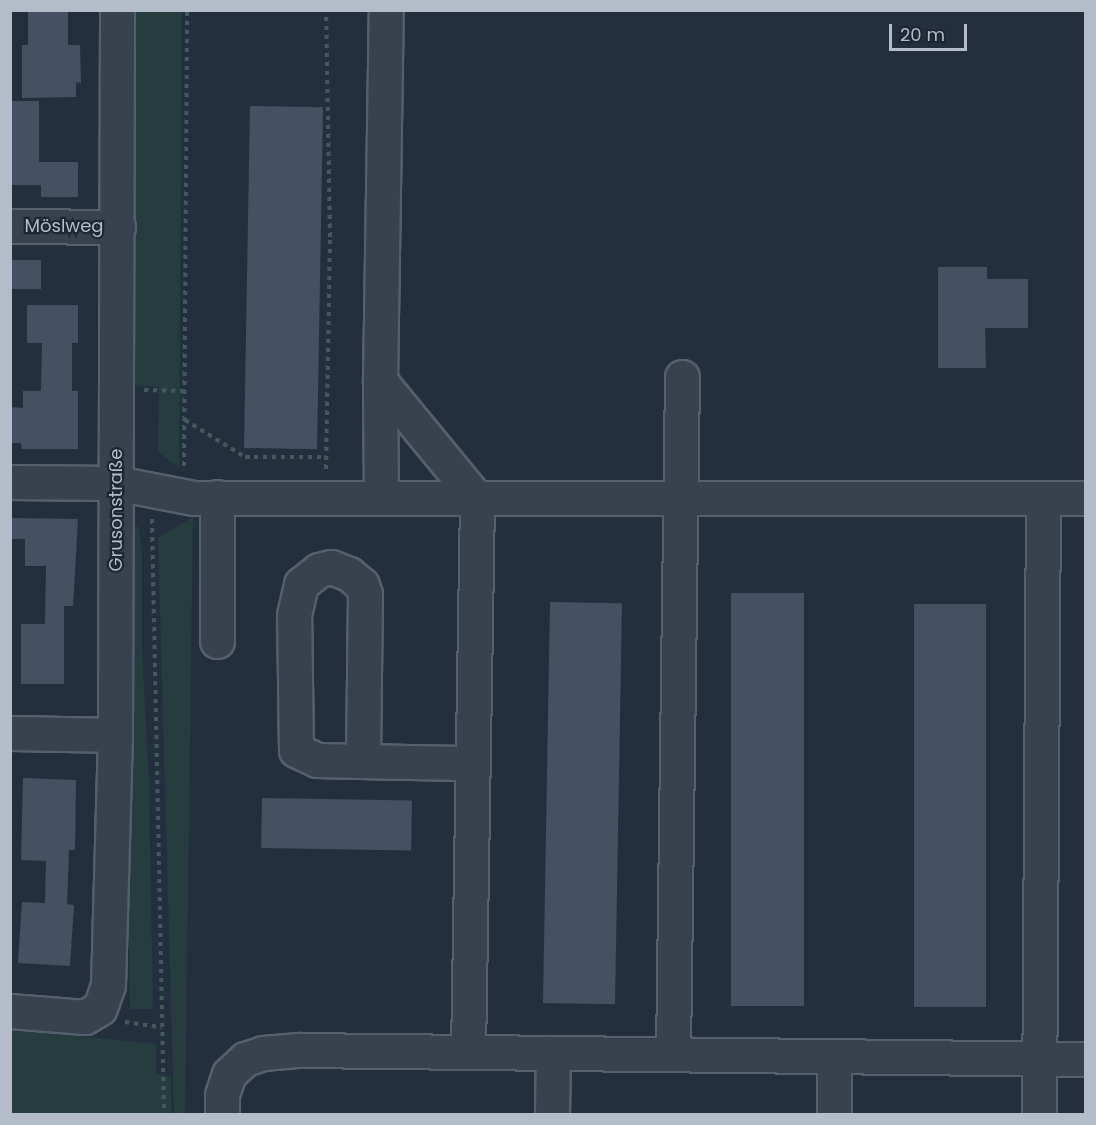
<!DOCTYPE html>
<html>
<head>
<meta charset="utf-8">
<style>
  body { margin:0 }
  #map { position:relative; width:1096px; height:1125px; overflow:hidden; background:#242f3e; font-family:Poppins,sans-serif }
  div>[style] { position:absolute }
  .green>* { inset:0; background:#263c3f }
  .building>* { inset:0; background:#455162; transform-origin:0 0 }
  .path>* { height:4px; margin-top:-2px; transform-origin:0; background:repeating-linear-gradient(90deg,#44595c 0 4.5px,transparent 0 9px) }
  .roads { filter:drop-shadow(2px 0 #565f6c) drop-shadow(-2px 0 #565f6c) drop-shadow(0 2px #565f6c) drop-shadow(0 -2px #565f6c) }
  .minor>* { height:33px; margin:-16.5px; padding:0 16.5px; transform-origin:16.5px; border-radius:16.5px; background:#38414e }
  span { translate:-50% -50%; white-space:nowrap; text-align:center; line-height:1.15; -webkit-text-stroke:4.5px #1d2633; paint-order:stroke }
  .street-label { font-size:18px; color:#b4bcc9 }
  .frame { position:absolute; inset:0; border:12px solid #b4bcc9; pointer-events:none }
  .scale { position:absolute; left:889px; top:24px; width:78px; height:27px; box-sizing:border-box; border:3px solid #b4bcc9; border-top:0; padding-left:8px; font-size:18px; line-height:21px; white-space:nowrap; color:#b4bcc9; -webkit-text-stroke:4px #1d2633; paint-order:stroke }
</style>
</head>
<body>
<div id="map">
  <div class="green">
    <i style="clip-path:polygon(136px 11px,182px 11px,179px 468px,158px 452px,159px 387px,132px 386px)"></i>
    <i style="clip-path:polygon(193px 517px,185px 1114px,174px 1114px,158px 538px)"></i>
    <i style="clip-path:polygon(133px 527px,139px 527px,142px 553px,142px 649px,149px 782px,153px 1009px,130px 1009px,127px 781px)"></i>
    <i style="clip-path:polygon(11px 1029px,156px 1044px,156px 1074px,171px 1076px,171px 1114px,11px 1114px)"></i>
  </div>
  <div class="building">
    <i style="clip-path:polygon(28px 11px,68px 11px,68px 45px,80px 45px,81px 83px,76px 82px,76px 97px,22px 98px,22px 45px,28px 45px)"></i>
    <i style="clip-path:polygon(12px 101px,39px 101px,39px 162px,78px 162px,78px 197px,41px 197px,41px 185px,10px 185px)"></i>
    <i style="left:250px;top:106px;width:73px;height:342px;rotate:1deg"></i>
    <i style="left:41px;top:260px;width:29px;height:29px;rotate:90deg"></i>
    <i style="clip-path:polygon(938px 267px,987px 267px,987px 279px,1028px 279px,1028px 328px,985px 328px,986px 368px,938px 368px)"></i>
    <i style="clip-path:polygon(27px 305px,78px 305px,78px 343px,72px 343px,72px 391px,78px 391px,78px 449px,22px 449px,21px 443px,10px 443px,10px 407px,23px 408px,23px 391px,41px 391px,42px 343px,27px 343px)"></i>
    <i style="clip-path:polygon(10px 518px,78px 519px,73px 606px,64px 606px,64px 684px,21px 684px,21px 624px,45px 624px,46px 566px,25px 566px,25px 539px,10px 539px)"></i>
    <i style="left:731px;top:593px;width:73px;height:413px"></i>
    <i style="left:550px;top:602px;width:72px;height:401px;rotate:1deg"></i>
    <i style="left:914px;top:604px;width:72px;height:403px"></i>
    <i style="clip-path:polygon(23px 778px,76px 780px,75px 850px,69px 850px,67px 904px,74px 905px,70px 966px,18px 963px,22px 902px,45px 903px,46px 861px,21px 860px)"></i>
    <i style="left:262px;top:798px;width:150px;height:50px;rotate:1deg"></i>
  </div>
  <div class="path">
    <i style="left:144px;top:390px;width:41px;rotate:1.4deg"></i>
    <i style="left:185px;top:420px;width:70px;rotate:31.7deg"></i>
    <i style="left:245px;top:457px;width:81px"></i>
    <i style="left:184px;top:466px;width:456px;rotate:-89.6deg"></i>
    <i style="left:326px;top:469px;width:232px;rotate:-89deg"></i>
    <i style="left:330px;top:237px;width:227px;rotate:-91deg"></i>
    <i style="left:152px;top:519px;width:595px;rotate:88.84deg"></i>
    <i style="left:125px;top:1022px;width:37px;rotate:8deg"></i>
  </div>
  <div class="roads">
    <div class="minor">
      <i style="left:10px;top:226px;width:108px;rotate:0.5deg"></i>
      <i style="left:380px;top:381px;width:153px;rotate:50.6deg"></i>
      <i style="left:477px;top:499px;width:553px;rotate:90.93deg"></i>
      <i style="left:10px;top:482px;width:106px;rotate:0.5deg"></i>
      <i style="left:116px;top:483px;width:79px;rotate:10.9deg"></i>
      <i style="left:194px;top:498px;width:892px"></i>
      <i style="left:217px;top:497px;width:144px;rotate:90deg"></i>
      <i style="left:381px;top:498px;width:117px;rotate:-90.5deg"></i>
      <i style="left:380px;top:381px;width:371px;rotate:-89.1deg"></i>
      <i style="left:10px;top:733px;width:105px;rotate:1.1deg"></i>
      <i style="left:363px;top:761px;width:46px;rotate:-178.8deg"></i>
      <i style="left:317px;top:760px;width:23px;rotate:-155deg"></i>
      <i style="left:296px;top:750px;width:135px;rotate:-90.8deg"></i>
      <i style="left:294px;top:615px;width:32px;rotate:-77deg"></i>
      <i style="left:301px;top:584px;width:23px;rotate:-38deg"></i>
      <i style="left:319px;top:570px;width:12px;rotate:-14deg"></i>
      <i style="left:331px;top:567px;width:19px;rotate:21deg"></i>
      <i style="left:349px;top:574px;width:17px;rotate:40deg"></i>
      <i style="left:362px;top:585px;width:9px;rotate:72deg"></i>
      <i style="left:365px;top:594px;width:167px;rotate:90.7deg"></i>
      <i style="left:363px;top:761px;width:109px;rotate:1.1deg"></i>
      <i style="left:10px;top:1011px;width:75px;rotate:4.6deg"></i>
      <i style="left:85px;top:1017px;width:17px;rotate:-31deg"></i>
      <i style="left:100px;top:1008px;width:24px;rotate:-71deg"></i>
      <i style="left:108px;top:985px;width:250px;rotate:-88.4deg"></i>
      <i style="left:115px;top:735px;width:725px;rotate:-89.84deg"></i>
      <i style="left:673px;top:1054px;width:677px;rotate:-89.24deg"></i>
      <i style="left:222px;top:1114px;width:19px;rotate:-90deg"></i>
      <i style="left:222px;top:1095px;width:22px;rotate:-72deg"></i>
      <i style="left:229px;top:1074px;width:22px;rotate:-43deg"></i>
      <i style="left:245px;top:1059px;width:19px;rotate:-18deg"></i>
      <i style="left:263px;top:1053px;width:36px;rotate:-5deg"></i>
      <i style="left:299px;top:1050px;width:787px;rotate:0.66deg"></i>
      <i style="left:552px;top:1114px;width:61px;rotate:-89.1deg"></i>
      <i style="left:834px;top:1114px;width:58px;rotate:-90deg"></i>
      <i style="left:1039px;top:1114px;width:616px;rotate:-89.63deg"></i>
    </div>
  </div>
  <div class="street-label">
    <span style="left:64px;top:226px">Möslweg</span>
    <span style="left:116px;top:510px;rotate:-90deg">Grusonstraße</span>
  </div>
  <div class="frame"></div>
  <div class="scale">20 m</div>
</div>
</body>
</html>
